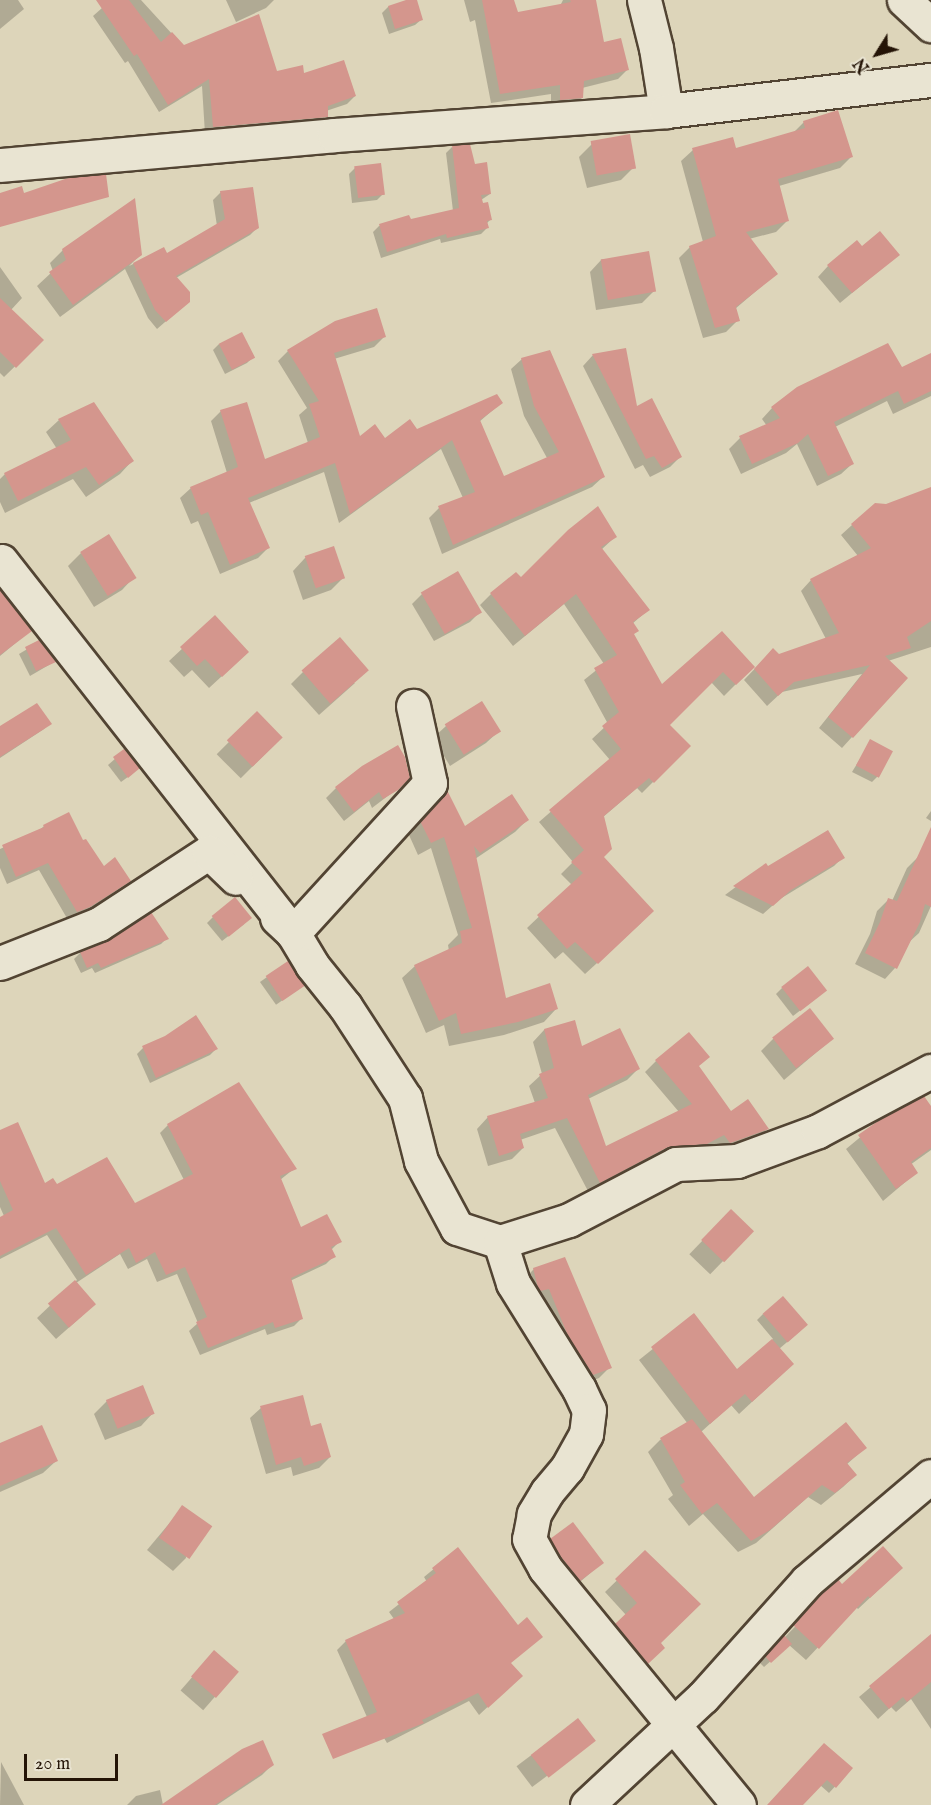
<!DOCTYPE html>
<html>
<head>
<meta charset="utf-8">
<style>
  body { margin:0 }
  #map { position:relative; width:931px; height:1805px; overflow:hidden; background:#ddd5ba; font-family:"IM FELL English",serif }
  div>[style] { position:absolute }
  .shadow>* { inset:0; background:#0003; transform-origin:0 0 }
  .building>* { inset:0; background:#d4968d; transform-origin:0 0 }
  .roads { filter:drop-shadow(2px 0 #524433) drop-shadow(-2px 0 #524433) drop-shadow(0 2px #524433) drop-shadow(0 -2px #524433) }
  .street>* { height:33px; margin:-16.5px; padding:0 16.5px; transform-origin:16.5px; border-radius:16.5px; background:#e9e4d2 }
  span { translate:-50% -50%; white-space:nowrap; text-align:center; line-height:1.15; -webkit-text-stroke:4.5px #e9e4d2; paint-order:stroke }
  .north { position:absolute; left:847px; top:24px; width:60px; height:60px; -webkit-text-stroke:4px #e9e4d2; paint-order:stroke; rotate:233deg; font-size:16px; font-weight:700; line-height:24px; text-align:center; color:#241406 }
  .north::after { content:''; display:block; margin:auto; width:21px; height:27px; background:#241406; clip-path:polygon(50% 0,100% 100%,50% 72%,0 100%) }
  .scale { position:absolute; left:24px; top:1754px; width:94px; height:27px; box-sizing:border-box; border:3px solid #241406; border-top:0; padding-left:8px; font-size:18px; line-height:21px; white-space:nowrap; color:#241406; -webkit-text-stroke:4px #e9e4d2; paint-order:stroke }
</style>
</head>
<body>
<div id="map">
  <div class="shadow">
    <i style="clip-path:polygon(0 0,18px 0,24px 9px,0 29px)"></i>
    <i style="clip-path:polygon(111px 0,141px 0,184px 47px,276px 72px,303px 75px,355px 96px,347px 104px,326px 111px,326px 116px,318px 124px,205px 134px,202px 86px,159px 112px,128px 61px,125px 63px,93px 16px)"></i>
    <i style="clip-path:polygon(226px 0,274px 0,266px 8px,236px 22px)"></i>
    <i style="clip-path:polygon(411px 0,415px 0,422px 19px,415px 25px,389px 34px,382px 13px,388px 7px)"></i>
    <i style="clip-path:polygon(464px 0,513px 0,516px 14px,560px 6px,563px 0,594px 0,603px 44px,628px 69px,618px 79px,582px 88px,582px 98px,572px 107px,551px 109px,551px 94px,491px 103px,475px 20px,470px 22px)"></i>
    <i style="clip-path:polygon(804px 122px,851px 157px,840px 168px,779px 186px,787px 221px,776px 232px,749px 239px,776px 274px,735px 309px,738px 320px,726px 332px,703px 338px,679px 258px,690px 247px,703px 242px,681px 161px,693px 150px,735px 149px,793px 133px)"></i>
    <i style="clip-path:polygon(592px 144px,634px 167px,621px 180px,587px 188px,579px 157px)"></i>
    <i style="clip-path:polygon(452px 147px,473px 165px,490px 194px,481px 200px,491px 219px,486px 224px,487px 228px,481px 234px,441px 243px,440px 239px,381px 258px,373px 232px,379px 226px,408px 217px,410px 221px,453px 211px,446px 153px)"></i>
    <i style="clip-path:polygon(355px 168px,383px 194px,377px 200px,352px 203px,349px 174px)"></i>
    <i style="clip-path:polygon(221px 192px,258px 227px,250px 235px,176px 278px,180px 309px,157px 329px,148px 318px,125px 269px,60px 317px,37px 286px,53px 271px,50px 263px,63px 250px,140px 255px,129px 266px,164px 249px,167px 255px,217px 226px,213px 200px)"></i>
    <i style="clip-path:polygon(862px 248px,898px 255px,840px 303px,818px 277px,828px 266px)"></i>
    <i style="clip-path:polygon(602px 259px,655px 290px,642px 303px,596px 310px,590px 272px)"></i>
    <i style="clip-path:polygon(0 267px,22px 298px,11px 310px,42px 340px,4px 377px,0 373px)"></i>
    <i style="clip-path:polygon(384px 337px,374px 347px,334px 359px,359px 438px,385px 440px,501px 403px,479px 422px,503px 478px,547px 458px,524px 416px,511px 369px,522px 359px,603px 477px,592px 487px,442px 554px,429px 518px,439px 508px,463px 498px,441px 449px,339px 523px,324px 472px,249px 503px,268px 548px,258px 558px,220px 574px,198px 521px,191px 524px,180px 498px,191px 488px,227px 473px,211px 421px,221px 411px,264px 461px,308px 443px,299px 415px,307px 408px,278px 361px,288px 351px)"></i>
    <i style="clip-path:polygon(219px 344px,253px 357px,247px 363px,225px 374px,213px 350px)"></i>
    <i style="clip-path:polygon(593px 355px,636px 409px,680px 457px,670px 467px,650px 477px,643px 465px,635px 469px,583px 366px)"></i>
    <i style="clip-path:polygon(931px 355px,931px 396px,893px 414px,887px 401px,835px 427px,852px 464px,841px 474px,817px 486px,797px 444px,786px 453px,741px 474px,729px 449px,740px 438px,767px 426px,762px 419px,772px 408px,902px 369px)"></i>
    <i style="clip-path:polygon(59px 420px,132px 461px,120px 474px,86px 497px,73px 479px,5px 513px,0 502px,0 479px,5px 474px,57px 449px,46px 432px)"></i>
    <i style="clip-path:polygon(931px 489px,931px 647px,888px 661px,852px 737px,842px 748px,819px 728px,862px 674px,782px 692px,767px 706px,744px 680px,763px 660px,826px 639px,801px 591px,811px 580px,858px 556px,841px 535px,852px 525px,886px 506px)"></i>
    <i style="clip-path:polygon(615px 537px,601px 550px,648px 610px,632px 624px,633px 634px,662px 687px,722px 633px,753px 667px,724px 696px,711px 682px,668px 725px,689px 746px,642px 793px,637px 788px,603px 817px,602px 857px,641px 923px,585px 974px,563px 952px,555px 959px,527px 928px,572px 885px,561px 874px,573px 862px,539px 822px,610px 760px,592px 739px,608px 724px,584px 680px,604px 664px,564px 604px,513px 646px,480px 605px,491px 594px)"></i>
    <i style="clip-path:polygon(333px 548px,344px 577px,331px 590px,303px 600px,293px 571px,305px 558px)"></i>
    <i style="clip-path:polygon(81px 553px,134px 577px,122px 590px,94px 607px,68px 566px)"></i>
    <i style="clip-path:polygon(0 593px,30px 631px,0 656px)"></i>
    <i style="clip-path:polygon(422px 594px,480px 612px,470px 622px,434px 641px,412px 604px)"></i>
    <i style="clip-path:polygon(215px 618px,234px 665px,209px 688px,192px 670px,184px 677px,169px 661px)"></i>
    <i style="clip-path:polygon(39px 642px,54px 662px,30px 676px,19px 654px)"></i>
    <i style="clip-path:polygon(303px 672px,355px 683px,319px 715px,291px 684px)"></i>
    <i style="clip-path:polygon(481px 703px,499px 731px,486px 743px,450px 766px,433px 738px,446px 726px)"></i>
    <i style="left:257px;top:714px;width:34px;height:57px;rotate:45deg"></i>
    <i style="clip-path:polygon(50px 723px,44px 729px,0 758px,0 727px)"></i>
    <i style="clip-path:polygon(871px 741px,878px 776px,872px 782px,852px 772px)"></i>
    <i style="clip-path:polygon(124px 751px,132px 774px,121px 782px,108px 765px)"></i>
    <i style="clip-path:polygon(336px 788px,397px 789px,372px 808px,369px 801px,344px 821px,326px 798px)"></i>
    <i style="clip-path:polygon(435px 804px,464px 829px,527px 820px,515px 832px,475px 859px,505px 1000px,556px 1009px,544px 1022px,504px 1035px,449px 1046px,444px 1025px,426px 1033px,402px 978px,415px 966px,449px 951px,448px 945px,458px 935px,431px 848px,418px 855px,409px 835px)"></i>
    <i style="clip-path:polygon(931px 811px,931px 821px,926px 818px)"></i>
    <i style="clip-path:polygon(44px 826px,82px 842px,104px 868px,129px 881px,80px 916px,68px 920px,39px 870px,7px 884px,0 868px,0 849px,38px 832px)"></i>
    <i style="clip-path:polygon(843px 857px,834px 866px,780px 899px,763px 914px,725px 895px,765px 865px,768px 868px)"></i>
    <i style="clip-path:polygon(918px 857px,931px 863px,931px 906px,919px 933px,907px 944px,895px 968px,885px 979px,855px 964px,870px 934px,877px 911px,888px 900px,892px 901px,907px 868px)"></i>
    <i style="clip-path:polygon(213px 917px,244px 924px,222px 941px,207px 923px)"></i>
    <i style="clip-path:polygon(167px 938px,161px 944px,95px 973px,92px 968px,81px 973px,74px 959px,80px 953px,110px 941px)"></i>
    <i style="left:287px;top:963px;width:28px;height:33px;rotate:55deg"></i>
    <i style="clip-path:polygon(782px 988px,819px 996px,793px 1016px,776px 994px)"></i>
    <i style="clip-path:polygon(574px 1022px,581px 1048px,638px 1069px,627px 1080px,588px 1099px,605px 1148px,679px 1112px,645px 1072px,656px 1061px,698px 1066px,731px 1114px,767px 1129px,756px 1140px,718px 1153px,713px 1145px,589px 1193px,555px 1128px,520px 1140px,523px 1148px,512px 1159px,488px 1166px,477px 1129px,488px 1117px,535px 1103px,529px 1086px,542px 1074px,533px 1042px,544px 1030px)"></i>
    <i style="clip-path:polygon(166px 1037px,216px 1049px,210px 1055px,150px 1083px,137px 1054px,143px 1048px)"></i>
    <i style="clip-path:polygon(773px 1039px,832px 1039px,784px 1080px,761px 1051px)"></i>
    <i style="clip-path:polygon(931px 1109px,931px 1150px,910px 1165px,916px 1173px,883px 1201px,846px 1149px,881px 1120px)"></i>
    <i style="clip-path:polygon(168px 1125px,295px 1168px,280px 1180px,300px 1229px,340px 1241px,331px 1250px,334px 1256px,326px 1264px,290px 1281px,302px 1318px,294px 1326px,267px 1335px,265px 1329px,200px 1355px,189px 1331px,198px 1323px,177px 1274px,157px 1282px,147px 1259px,128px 1269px,120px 1254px,76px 1283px,82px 1316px,56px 1339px,37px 1318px,77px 1280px,47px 1235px,0 1259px,0 1218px,4px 1216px,0 1207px,0 1132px,45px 1185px,134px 1205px,184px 1180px,160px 1133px)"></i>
    <i style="left:731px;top:1211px;width:29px;height:60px;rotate:44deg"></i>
    <i style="clip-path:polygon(534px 1269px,610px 1367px,599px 1378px,582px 1385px,523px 1280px)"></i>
    <i style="clip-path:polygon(763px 1314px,800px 1331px,779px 1349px,780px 1376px,739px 1414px,731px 1405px,701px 1432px,753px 1500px,865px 1448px,846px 1465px,855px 1475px,843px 1487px,821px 1505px,808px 1497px,756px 1543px,738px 1552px,703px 1514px,689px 1526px,668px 1499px,673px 1495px,648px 1452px,660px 1440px,688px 1424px,639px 1360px,694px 1316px,737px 1371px,773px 1339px,757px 1320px)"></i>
    <i style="clip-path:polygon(107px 1401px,153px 1413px,141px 1426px,105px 1440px,94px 1414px)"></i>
    <i style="clip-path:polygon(261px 1408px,310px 1428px,330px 1457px,319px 1468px,293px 1476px,291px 1467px,266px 1474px,250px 1418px)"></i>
    <i style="clip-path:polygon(0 1445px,56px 1461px,43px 1473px,0 1492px)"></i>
    <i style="clip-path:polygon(183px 1507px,186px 1558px,173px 1571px,147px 1550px)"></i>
    <i style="clip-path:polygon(551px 1540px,602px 1563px,567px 1593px,539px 1553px)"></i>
    <i style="clip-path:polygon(458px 1549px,510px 1664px,512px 1684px,479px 1715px,469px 1701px,387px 1743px,381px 1733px,375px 1735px,337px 1650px,346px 1641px,394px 1619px,389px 1612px,427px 1582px,424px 1577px)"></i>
    <i style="clip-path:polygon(645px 1553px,699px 1604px,659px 1643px,652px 1659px,635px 1674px,604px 1636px,626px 1615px,605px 1592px)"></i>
    <i style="clip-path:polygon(889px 1580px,858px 1609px,856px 1607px,806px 1660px,789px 1645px,764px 1667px,760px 1663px,838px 1582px,842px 1586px)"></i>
    <i style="clip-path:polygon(931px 1636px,931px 1729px,911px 1699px,896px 1712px,891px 1707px,878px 1719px,859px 1697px)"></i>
    <i style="left:214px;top:1652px;width:30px;height:51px;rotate:41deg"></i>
    <i style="left:578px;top:1720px;width:26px;height:77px;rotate:53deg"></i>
    <i style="clip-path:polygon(1px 1762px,24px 1805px,0 1805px)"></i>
    <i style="clip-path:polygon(272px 1765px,262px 1775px,217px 1805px,164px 1805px)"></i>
    <i style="clip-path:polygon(851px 1769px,829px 1793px,820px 1785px,801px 1805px,768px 1805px)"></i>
    <i style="clip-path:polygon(160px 1790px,163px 1805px,127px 1805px,136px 1796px)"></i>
  </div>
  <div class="building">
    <i style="clip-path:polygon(96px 0,129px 0,161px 42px,172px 32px,184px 45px,259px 14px,277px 71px,303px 65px,304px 73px,344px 60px,356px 96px,328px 106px,328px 117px,213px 127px,209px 79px,168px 105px,137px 54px,134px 56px)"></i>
    <i style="clip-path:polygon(406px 0,417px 0,423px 20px,395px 29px,388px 6px)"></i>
    <i style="clip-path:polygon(482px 0,514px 0,518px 12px,571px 2px,570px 0,596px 0,604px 42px,621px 38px,629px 70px,584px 81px,583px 98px,560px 100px,560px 85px,500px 94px)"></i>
    <i style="clip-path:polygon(838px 110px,853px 157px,778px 179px,789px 221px,746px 232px,778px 274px,736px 307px,740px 321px,715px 328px,689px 246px,716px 236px,692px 148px,733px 137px,736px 148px,805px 128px,803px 121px)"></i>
    <i style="left:630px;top:134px;width:35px;height:40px;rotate:80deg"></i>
    <i style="clip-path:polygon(470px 144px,475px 164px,487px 162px,491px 194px,481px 195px,483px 203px,488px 202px,492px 220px,487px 221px,489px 228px,447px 238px,446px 234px,387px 252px,379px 224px,409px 215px,411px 219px,459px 208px,452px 145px)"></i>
    <i style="left:381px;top:163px;width:32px;height:27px;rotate:83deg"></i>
    <i style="clip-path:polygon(106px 174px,109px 197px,0 227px,0 193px,22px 186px,24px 193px,71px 177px)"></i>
    <i style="clip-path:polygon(253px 187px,259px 228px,176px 276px,190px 292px,190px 302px,166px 322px,155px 310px,133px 263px,164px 247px,167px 253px,225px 219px,220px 191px)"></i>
    <i style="clip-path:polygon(135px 198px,142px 255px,73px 305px,49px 272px,66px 260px,62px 249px)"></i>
    <i style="clip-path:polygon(880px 231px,900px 255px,852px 293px,827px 265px,857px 240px,862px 246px)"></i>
    <i style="left:649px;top:251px;width:41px;height:49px;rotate:80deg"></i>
    <i style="clip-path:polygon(0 298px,44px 340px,16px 368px,0 352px)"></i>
    <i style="clip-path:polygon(377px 308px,386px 337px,334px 353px,360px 436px,375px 424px,385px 438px,410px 419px,417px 429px,497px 394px,503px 403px,480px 420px,504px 476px,559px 452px,534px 406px,521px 358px,550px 350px,605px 477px,453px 545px,438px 506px,475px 492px,452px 440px,350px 514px,335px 463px,248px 498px,270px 548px,230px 565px,208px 512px,201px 515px,190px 487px,238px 467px,220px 410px,247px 402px,265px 459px,320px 437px,309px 404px,319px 401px,287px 350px,335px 321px)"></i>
    <i style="left:242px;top:332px;width:29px;height:26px;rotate:63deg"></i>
    <i style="clip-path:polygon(888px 343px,902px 367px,931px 353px,931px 391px,904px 404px,898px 391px,834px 422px,854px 464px,828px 476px,808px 434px,798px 443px,752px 464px,739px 436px,780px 418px,771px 407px,797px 387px)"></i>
    <i style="clip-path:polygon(626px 348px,637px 406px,652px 398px,682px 457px,662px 468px,654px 456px,646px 459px,592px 354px)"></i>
    <i style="clip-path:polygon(94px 402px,134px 461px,99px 485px,86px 467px,18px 501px,4px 473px,71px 440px,58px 419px)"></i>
    <i style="clip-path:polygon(931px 487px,931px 621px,907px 637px,911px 648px,885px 656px,908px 678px,853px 738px,828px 717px,870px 665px,794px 682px,778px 696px,754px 669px,773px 648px,779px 654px,839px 633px,810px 579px,871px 548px,851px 524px,875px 503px,886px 504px)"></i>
    <i style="clip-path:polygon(598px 506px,617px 537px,601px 547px,650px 610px,633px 622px,639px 631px,634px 634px,662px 684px,722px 631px,755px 667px,736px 685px,723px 672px,670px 725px,691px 746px,654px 783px,649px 778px,604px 816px,612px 849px,604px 857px,654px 911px,598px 964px,575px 942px,567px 949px,537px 915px,583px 873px,571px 862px,584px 850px,549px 810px,621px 749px,602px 726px,619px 712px,594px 668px,617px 655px,576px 594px,525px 636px,490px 593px,516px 572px,521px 577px,568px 530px)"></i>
    <i style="left:109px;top:534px;width:52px;height:34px;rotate:58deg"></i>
    <i style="left:334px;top:546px;width:34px;height:31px;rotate:71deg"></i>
    <i style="left:458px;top:571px;width:48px;height:43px;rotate:60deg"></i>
    <i style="clip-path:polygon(0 590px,32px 631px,0 655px)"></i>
    <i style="clip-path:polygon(215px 615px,249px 652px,222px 677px,205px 659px,197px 666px,180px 647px)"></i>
    <i style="left:340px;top:637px;width:44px;height:51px;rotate:49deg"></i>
    <i style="clip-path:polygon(39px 640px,56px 662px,36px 671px,25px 647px)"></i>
    <i style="left:482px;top:701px;width:36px;height:44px;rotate:58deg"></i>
    <i style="clip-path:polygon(37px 703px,52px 724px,0 757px,0 726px)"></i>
    <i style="left:257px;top:711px;width:37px;height:42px;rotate:46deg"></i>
    <i style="left:870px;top:739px;width:26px;height:30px;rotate:28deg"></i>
    <i style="clip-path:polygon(398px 745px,405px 757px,410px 778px,398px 790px,383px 799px,379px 792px,354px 812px,335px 787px,362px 766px)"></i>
    <i style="clip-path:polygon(124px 749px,140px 768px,128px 778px,113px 757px)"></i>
    <i style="clip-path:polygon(447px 790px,465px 826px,512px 794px,529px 820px,480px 853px,474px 846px,506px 998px,550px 983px,558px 1009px,518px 1022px,461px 1034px,456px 1013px,439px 1021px,414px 965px,462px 943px,460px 931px,472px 928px,444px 837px,431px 843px,420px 821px)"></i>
    <i style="clip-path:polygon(69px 812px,83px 840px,86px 839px,104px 866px,115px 857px,131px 881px,90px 907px,77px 912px,48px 863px,16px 877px,2px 845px,44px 827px,43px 825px)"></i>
    <i style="clip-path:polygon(931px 827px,931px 907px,925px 904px,920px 922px,897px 969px,865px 953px,880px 922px,888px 898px,897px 901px)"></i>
    <i style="clip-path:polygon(828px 830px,845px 858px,791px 890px,773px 906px,733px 886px,766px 863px,768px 866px)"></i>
    <i style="left:235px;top:897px;width:27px;height:30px;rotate:51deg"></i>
    <i style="clip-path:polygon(151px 912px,169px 939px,101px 968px,98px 963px,87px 968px,80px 952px,109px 940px)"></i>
    <i style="left:288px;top:961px;width:30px;height:27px;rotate:56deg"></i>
    <i style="left:808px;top:966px;width:31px;height:34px;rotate:52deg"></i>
    <i style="left:810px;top:1008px;width:39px;height:48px;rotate:52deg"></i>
    <i style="clip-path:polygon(196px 1015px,218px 1049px,156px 1078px,142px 1046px,165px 1036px)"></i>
    <i style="clip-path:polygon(575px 1020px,582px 1046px,620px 1028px,640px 1069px,588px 1095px,606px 1146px,692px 1104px,655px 1060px,689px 1032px,710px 1057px,699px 1066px,731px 1111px,748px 1099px,769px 1129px,733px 1142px,730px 1143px,724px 1135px,707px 1144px,668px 1147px,600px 1183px,567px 1118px,520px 1134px,524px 1148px,499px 1156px,487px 1116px,548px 1098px,539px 1074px,554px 1068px,544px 1029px)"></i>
    <i style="clip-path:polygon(239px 1082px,297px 1169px,280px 1176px,301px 1227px,327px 1214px,342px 1242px,331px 1247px,336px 1257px,291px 1278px,303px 1319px,275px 1328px,273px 1322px,208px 1348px,196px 1322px,207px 1317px,185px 1267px,166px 1275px,155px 1252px,136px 1263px,129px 1248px,86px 1275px,56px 1228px,0 1256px,0 1217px,13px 1210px,0 1181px,0 1130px,18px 1122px,45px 1183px,53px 1178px,57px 1184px,107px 1157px,135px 1203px,193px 1174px,167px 1124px)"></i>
    <i style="clip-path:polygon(924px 1096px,931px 1106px,931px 1148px,911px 1162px,918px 1173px,896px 1189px,858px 1135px,881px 1119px)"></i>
    <i style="left:731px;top:1209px;width:32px;height:43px;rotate:44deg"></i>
    <i style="clip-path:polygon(565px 1257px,612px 1368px,593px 1375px,568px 1336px,549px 1289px,540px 1291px,538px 1288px,533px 1268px)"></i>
    <i style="left:75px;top:1280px;width:32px;height:36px;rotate:49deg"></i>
    <i style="left:783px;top:1296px;width:38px;height:27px;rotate:49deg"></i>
    <i style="clip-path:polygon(694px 1313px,737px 1369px,772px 1339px,794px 1364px,752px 1402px,745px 1394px,710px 1424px,651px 1347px)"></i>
    <i style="left:143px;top:1385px;width:31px;height:40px;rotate:68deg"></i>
    <i style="clip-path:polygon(303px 1395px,311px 1426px,321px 1423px,331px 1457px,304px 1466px,301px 1457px,276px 1465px,260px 1406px)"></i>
    <i style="clip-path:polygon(692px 1419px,754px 1497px,846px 1422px,867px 1448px,847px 1463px,857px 1475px,835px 1493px,822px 1485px,770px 1530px,751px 1541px,717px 1503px,702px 1514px,680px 1485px,685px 1482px,660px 1438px)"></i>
    <i style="clip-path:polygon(42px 1425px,58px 1461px,0 1486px,0 1443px)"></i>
    <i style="left:182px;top:1505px;width:37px;height:40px;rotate:35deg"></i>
    <i style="clip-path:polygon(573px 1522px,604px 1563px,580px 1581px,561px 1557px,550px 1539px)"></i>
    <i style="clip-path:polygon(883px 1546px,903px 1568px,870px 1598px,868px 1596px,819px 1649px,793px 1625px,820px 1594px,838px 1579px,842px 1584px)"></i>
    <i style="clip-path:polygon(458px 1547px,518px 1625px,527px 1617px,543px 1637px,511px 1663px,523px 1676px,488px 1708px,478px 1693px,422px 1720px,424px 1723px,333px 1759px,322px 1734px,377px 1712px,345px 1640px,405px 1613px,397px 1602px,436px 1573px,432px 1568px)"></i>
    <i style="clip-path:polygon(645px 1550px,701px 1604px,661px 1643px,665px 1648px,648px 1664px,615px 1624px,637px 1603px,615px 1579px)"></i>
    <i style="clip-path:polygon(931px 1634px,931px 1682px,907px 1702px,903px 1697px,889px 1709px,869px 1686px)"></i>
    <i style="clip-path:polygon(784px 1635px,792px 1644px,771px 1663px,765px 1656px)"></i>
    <i style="left:214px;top:1650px;width:33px;height:35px;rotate:41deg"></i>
    <i style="left:578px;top:1718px;width:29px;height:60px;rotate:52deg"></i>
    <i style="clip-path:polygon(263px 1740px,274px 1765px,215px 1805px,161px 1805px,242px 1749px)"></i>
    <i style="clip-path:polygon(824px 1743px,853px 1768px,836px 1788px,827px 1780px,803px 1805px,767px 1805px)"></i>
  </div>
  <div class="roads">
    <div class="street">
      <i style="left:644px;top:0;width:49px;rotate:76deg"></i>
      <i style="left:656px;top:48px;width:64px;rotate:81deg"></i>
      <i style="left:904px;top:0;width:37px;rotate:43deg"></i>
      <i style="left:0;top:165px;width:335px;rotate:-5.1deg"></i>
      <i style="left:334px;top:135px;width:333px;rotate:-4.1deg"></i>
      <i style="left:666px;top:111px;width:267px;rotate:-6.7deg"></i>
      <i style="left:1px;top:561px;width:473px;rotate:51.9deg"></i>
      <i style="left:293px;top:933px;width:37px;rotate:59deg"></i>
      <i style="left:312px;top:965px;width:53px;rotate:51.2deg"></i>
      <i style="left:345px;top:1006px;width:110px;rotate:56.9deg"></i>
      <i style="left:405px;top:1098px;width:65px;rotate:75.7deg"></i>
      <i style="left:421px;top:1161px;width:76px;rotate:61.8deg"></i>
      <i style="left:457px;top:1228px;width:45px;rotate:18deg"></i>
      <i style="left:500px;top:1242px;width:43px;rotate:72.4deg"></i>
      <i style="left:513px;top:1283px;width:125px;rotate:58.1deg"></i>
      <i style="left:579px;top:1389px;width:23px;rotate:65deg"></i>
      <i style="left:589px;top:1410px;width:24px;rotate:97deg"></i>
      <i style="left:586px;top:1434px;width:39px;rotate:119deg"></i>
      <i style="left:567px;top:1468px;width:31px;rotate:130deg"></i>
      <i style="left:547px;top:1492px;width:26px;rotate:121deg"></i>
      <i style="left:534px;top:1514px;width:25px;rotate:101deg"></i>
      <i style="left:529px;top:1539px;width:33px;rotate:61deg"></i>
      <i style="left:545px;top:1568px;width:306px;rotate:50.7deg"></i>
      <i style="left:277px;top:918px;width:22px;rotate:43deg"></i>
      <i style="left:293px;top:933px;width:203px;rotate:-47.6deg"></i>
      <i style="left:430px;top:783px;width:79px;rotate:-102.4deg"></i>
      <i style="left:0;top:963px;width:106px;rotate:-21.5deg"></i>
      <i style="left:99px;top:924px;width:131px;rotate:-33.2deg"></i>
      <i style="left:209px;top:852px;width:37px;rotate:44deg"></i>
      <i style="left:500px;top:1242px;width:72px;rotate:-17.7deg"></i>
      <i style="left:569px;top:1220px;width:121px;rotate:-27.6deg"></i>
      <i style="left:676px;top:1164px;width:61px;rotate:-2.8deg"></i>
      <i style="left:737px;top:1161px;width:86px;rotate:-20.3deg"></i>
      <i style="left:818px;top:1131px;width:128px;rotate:-28deg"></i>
      <i style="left:587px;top:1805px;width:158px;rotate:-43deg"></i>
      <i style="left:703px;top:1697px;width:156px;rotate:-48.1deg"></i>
      <i style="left:807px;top:1581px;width:162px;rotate:-40.3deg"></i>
    </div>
  </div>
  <div class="north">N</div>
  <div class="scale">20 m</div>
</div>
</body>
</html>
